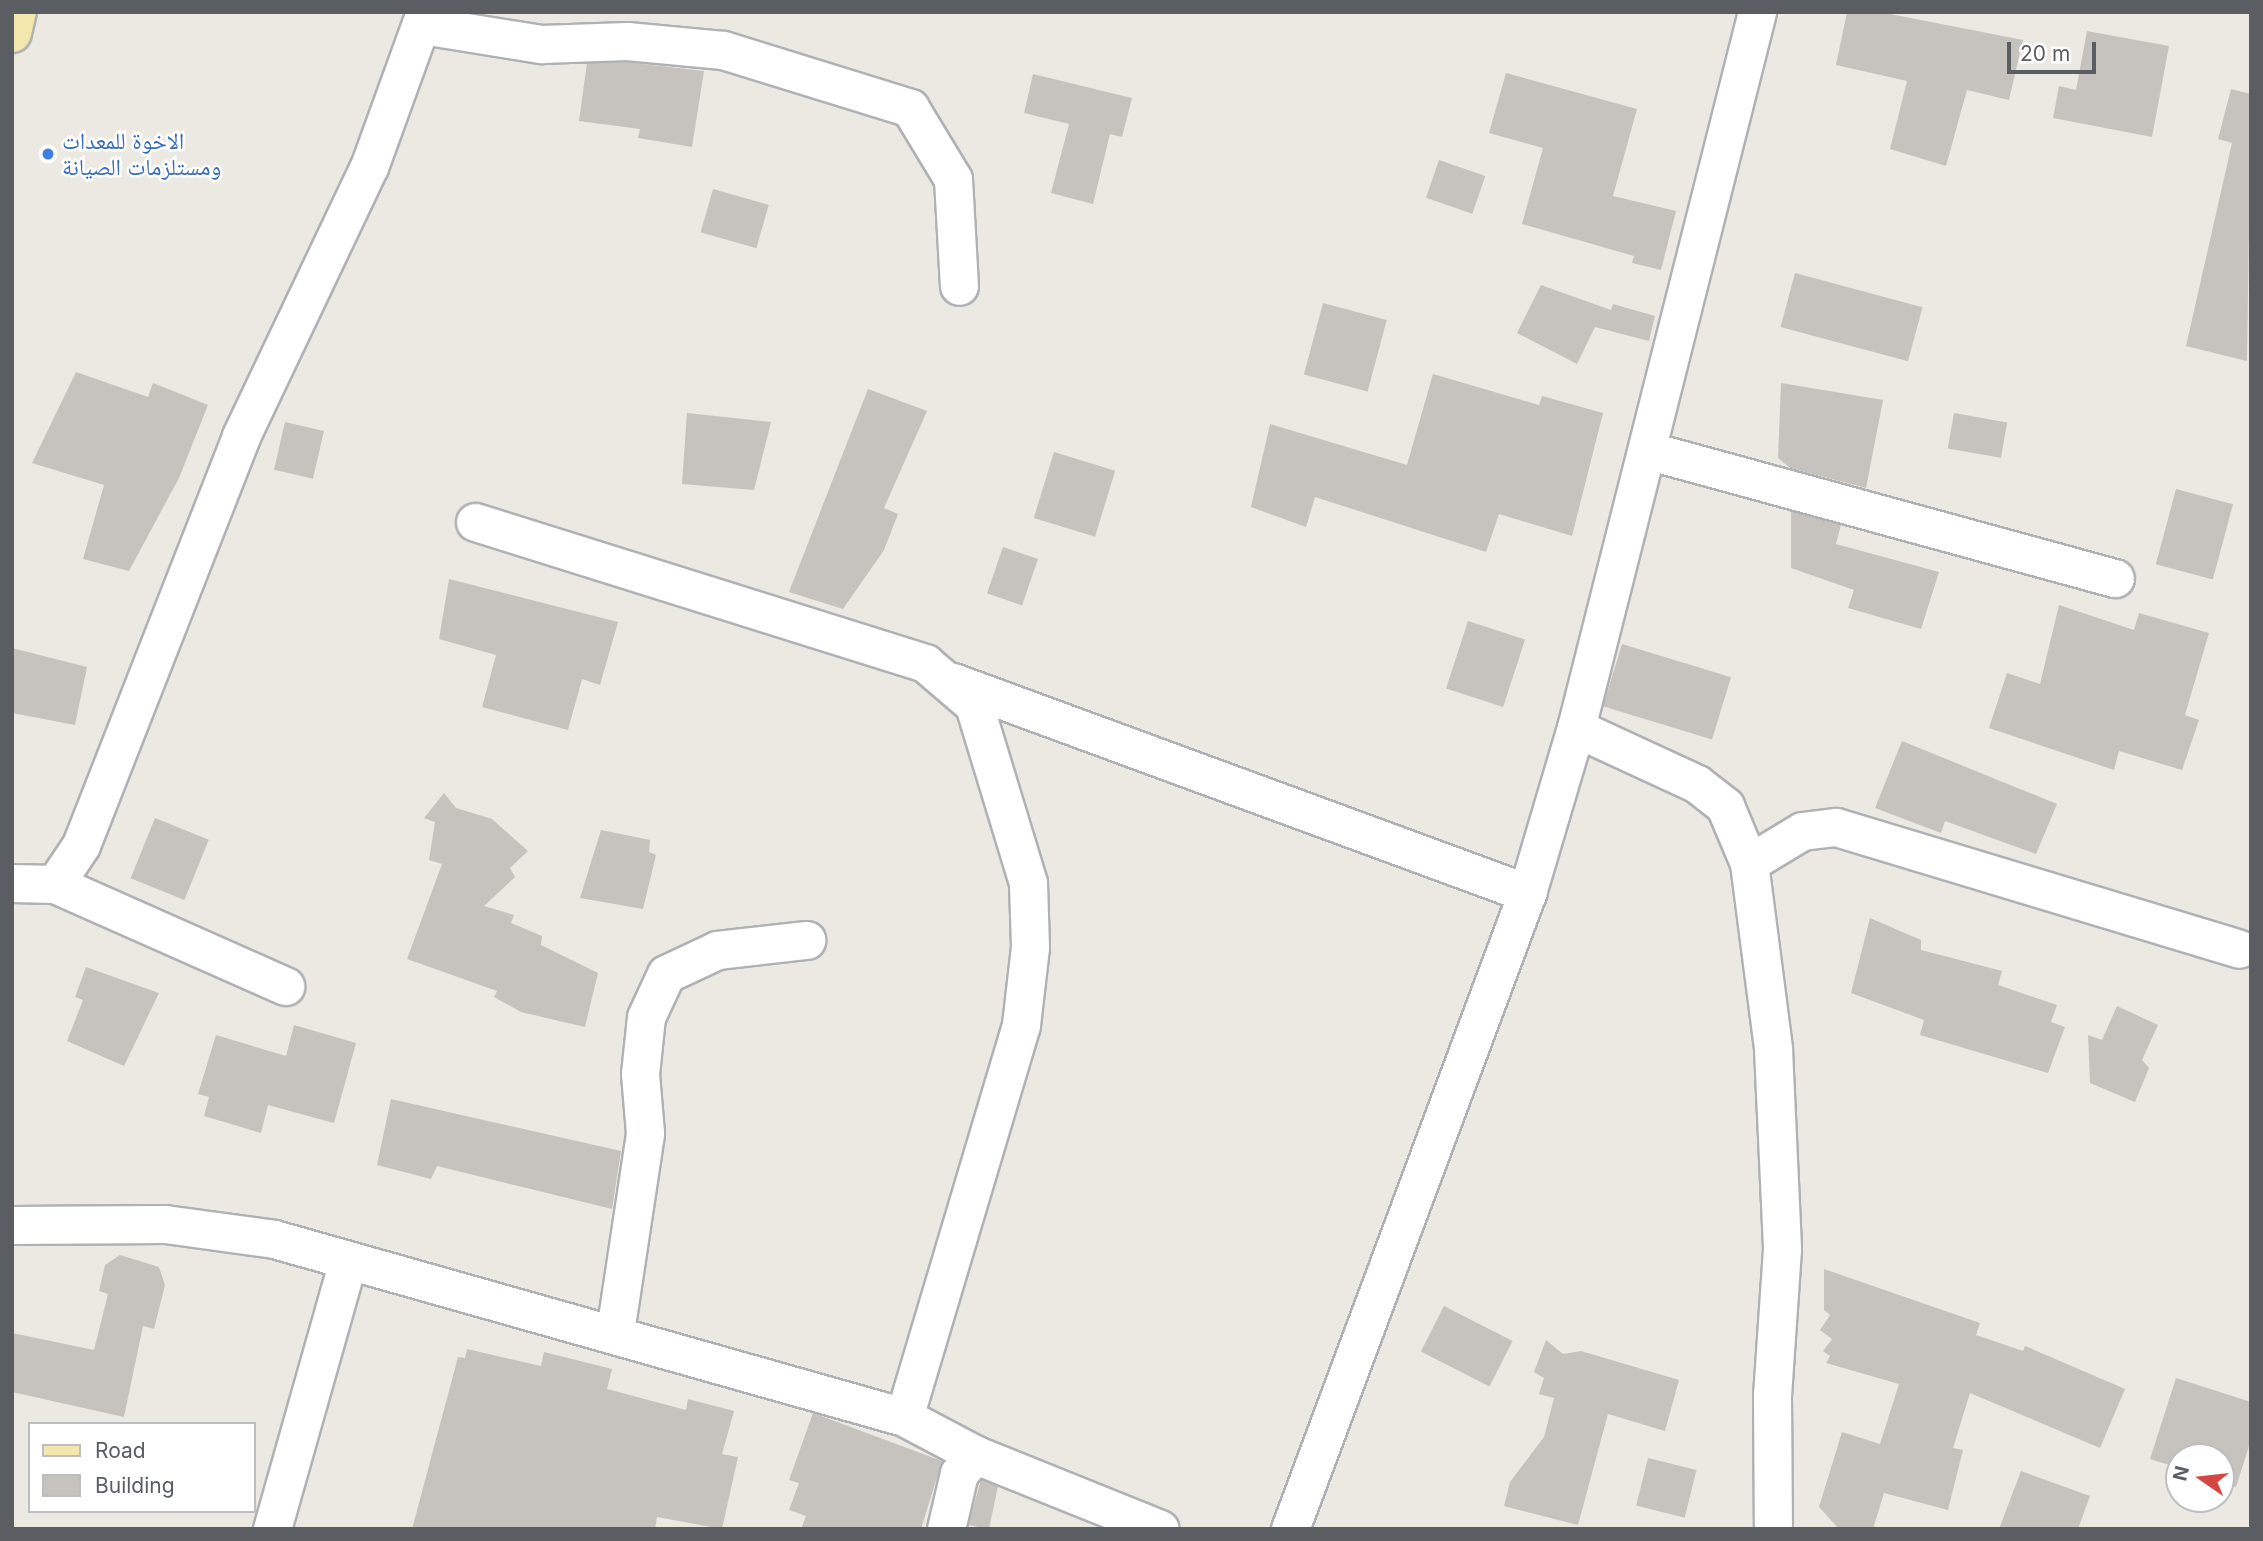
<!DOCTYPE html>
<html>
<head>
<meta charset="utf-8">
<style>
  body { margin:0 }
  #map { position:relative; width:2263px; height:1541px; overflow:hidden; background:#ebe9e2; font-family:Inter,"Noto Naskh Arabic",sans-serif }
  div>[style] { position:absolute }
  .building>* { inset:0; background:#c6c3be; transform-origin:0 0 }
  .roads { filter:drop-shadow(2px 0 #afb2b5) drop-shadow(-2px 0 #afb2b5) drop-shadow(0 2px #afb2b5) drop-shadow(0 -2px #afb2b5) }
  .minor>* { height:37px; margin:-18.5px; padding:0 18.5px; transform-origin:18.5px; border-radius:18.5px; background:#fff }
  .major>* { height:38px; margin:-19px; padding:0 19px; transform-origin:19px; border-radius:19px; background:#f4e7ad }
  .dots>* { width:19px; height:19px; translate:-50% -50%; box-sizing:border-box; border:4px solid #fff; border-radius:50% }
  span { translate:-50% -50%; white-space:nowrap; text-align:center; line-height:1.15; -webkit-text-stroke:5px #fff; paint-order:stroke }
  .shop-label { font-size:23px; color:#366cbe }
  .left { translate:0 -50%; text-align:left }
  .frame { position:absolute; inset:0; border:14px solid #5a5d61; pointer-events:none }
  .legend { position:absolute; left:28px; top:1422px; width:228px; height:91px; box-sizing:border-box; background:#fff; border:2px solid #bdbec0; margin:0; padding:9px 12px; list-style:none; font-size:21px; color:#5a5d61 }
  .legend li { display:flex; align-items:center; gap:14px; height:35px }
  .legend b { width:35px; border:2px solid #bdbec0 }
  .north { position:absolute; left:2165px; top:1443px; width:70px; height:70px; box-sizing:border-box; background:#fff; border:2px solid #bdbec0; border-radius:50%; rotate:284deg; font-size:19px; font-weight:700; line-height:28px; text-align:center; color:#5a5d61 }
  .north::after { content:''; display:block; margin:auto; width:24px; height:32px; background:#d34740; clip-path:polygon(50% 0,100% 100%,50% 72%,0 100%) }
  .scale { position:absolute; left:2007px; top:42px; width:89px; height:32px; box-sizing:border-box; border:4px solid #5a5d61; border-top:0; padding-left:9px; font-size:21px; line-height:24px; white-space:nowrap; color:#5a5d61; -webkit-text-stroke:5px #fff; paint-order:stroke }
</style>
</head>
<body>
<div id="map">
  <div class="building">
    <i style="clip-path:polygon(1847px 12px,1880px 12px,2023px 40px,2009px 100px,1967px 90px,1946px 166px,1890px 149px,1907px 81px,1836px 65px)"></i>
    <i style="clip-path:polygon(2087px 31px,2169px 46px,2152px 137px,2053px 118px,2059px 86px,2076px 90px)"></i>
    <i style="clip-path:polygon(626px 62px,704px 71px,692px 147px,638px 138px,640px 129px,579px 121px,587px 63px)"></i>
    <i style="clip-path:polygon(1506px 73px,1637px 109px,1613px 196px,1676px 211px,1661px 270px,1632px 263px,1634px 256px,1522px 224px,1543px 148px,1489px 133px)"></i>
    <i style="clip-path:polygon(1033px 74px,1132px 98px,1122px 137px,1110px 134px,1093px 204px,1051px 193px,1069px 124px,1024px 113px)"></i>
    <i style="clip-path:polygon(2231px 89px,2251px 94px,2247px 361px,2186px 346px,2232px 143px,2218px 139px)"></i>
    <i style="left:1439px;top:160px;width:49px;height:40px;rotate:19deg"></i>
    <i style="left:713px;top:189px;width:58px;height:45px;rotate:16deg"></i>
    <i style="left:1795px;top:273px;width:132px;height:56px;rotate:15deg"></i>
    <i style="clip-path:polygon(1541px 285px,1611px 310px,1613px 304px,1655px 316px,1649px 341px,1595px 327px,1577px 364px,1517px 333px)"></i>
    <i style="left:1323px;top:303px;width:66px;height:74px;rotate:15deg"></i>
    <i style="clip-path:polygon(76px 372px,148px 397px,153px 383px,208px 405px,179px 478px,129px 571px,83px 559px,104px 485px,32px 463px)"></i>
    <i style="clip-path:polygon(1433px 374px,1539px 405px,1542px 396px,1603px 413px,1572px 536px,1499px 514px,1486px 552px,1315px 497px,1306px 527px,1251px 507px,1270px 424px,1407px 465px)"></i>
    <i style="clip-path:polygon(1781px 383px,1883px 400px,1866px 488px,1790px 468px,1778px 458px)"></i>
    <i style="clip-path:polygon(868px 389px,927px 411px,884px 508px,898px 514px,884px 550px,843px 609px,789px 592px)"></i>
    <i style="clip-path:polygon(687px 413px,771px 422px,754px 490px,682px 484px)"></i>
    <i style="left:1954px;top:413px;width:54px;height:36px;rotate:10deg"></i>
    <i style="left:285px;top:422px;width:40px;height:49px;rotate:13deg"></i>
    <i style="left:1054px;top:452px;width:64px;height:69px;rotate:17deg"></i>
    <i style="left:2176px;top:489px;width:59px;height:78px;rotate:15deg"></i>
    <i style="clip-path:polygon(1791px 511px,1841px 525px,1836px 544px,1939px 572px,1921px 629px,1848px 608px,1854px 590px,1791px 568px)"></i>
    <i style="left:1003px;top:547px;width:37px;height:49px;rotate:19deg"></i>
    <i style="clip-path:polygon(449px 579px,618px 622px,600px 685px,582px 679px,568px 730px,482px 707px,496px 655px,439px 639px)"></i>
    <i style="clip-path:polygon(2059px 605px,2134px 630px,2139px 613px,2209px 633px,2185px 715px,2199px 720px,2182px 770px,2119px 751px,2114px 770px,1989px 728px,2007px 673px,2040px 684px)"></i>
    <i style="left:1468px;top:621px;width:60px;height:71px;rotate:18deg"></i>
    <i style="left:1622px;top:644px;width:114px;height:65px;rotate:17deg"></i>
    <i style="clip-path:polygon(12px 648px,87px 667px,75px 725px,12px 713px)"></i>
    <i style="clip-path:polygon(1902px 741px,2057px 804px,2036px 854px,1945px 821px,1941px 833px,1875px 808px)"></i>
    <i style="clip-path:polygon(444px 793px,456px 808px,492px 819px,528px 851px,510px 868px,515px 877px,484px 906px,514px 915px,511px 923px,542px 936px,541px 945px,598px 973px,585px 1027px,521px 1012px,494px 997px,497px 991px,407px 959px,442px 864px,429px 860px,435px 822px,424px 818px)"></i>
    <i style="left:155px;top:818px;width:58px;height:65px;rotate:22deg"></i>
    <i style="clip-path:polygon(601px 830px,650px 840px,649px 852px,656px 855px,643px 909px,580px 898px)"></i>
    <i style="clip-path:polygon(1870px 918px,1921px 940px,1921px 950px,2002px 971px,1998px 985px,2057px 1005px,2051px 1022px,2065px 1027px,2048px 1073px,1920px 1035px,1924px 1020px,1851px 993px)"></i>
    <i style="clip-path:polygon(86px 967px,159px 993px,124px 1066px,67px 1041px,83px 1000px,75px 997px)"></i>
    <i style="clip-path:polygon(2117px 1006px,2158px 1025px,2142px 1060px,2149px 1068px,2135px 1102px,2090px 1083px,2088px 1035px,2102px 1040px)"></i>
    <i style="clip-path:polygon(294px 1025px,356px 1043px,334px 1123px,268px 1105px,261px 1133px,204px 1116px,209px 1097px,198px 1094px,216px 1035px,286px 1056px)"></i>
    <i style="clip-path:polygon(391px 1099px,621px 1151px,612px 1209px,437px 1166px,431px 1179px,377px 1165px)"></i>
    <i style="clip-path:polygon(120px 1255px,159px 1267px,165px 1285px,154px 1329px,143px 1326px,124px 1417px,12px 1392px,12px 1333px,94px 1350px,108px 1294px,99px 1291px,105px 1265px)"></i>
    <i style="clip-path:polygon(1824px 1269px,1980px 1323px,1976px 1335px,2023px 1351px,2025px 1346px,2125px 1389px,2100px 1448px,1970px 1393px,1953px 1448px,1963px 1450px,1948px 1510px,1884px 1493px,1873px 1529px,1839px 1529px,1819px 1507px,1842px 1432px,1880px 1444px,1899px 1384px,1826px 1363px,1830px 1356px,1823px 1351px,1832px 1339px,1820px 1330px,1830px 1315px,1824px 1310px)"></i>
    <i style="left:1444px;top:1306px;width:77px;height:51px;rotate:27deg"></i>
    <i style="clip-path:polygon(1546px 1340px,1563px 1354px,1581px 1351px,1679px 1380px,1665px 1431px,1608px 1414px,1578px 1525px,1504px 1506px,1510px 1482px,1544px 1437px,1554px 1398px,1539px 1394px,1544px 1378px,1534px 1372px)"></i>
    <i style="clip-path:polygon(467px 1349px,541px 1366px,544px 1352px,612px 1369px,607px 1389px,686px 1410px,688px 1399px,734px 1411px,722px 1454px,738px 1457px,722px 1529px,657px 1517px,655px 1529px,412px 1529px,458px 1357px,465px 1358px)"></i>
    <i style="clip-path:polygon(2176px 1378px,2251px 1402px,2251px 1440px,2236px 1487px,2221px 1482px,2221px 1457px,2179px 1457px,2179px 1468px,2150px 1459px)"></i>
    <i style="clip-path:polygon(813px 1413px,942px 1461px,921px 1529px,801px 1529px,806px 1516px,789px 1510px,799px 1483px,789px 1480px)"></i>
    <i style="left:1648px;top:1458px;width:50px;height:49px;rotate:14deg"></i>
    <i style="clip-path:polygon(2021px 1471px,2090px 1496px,2078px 1529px,1999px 1529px)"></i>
    <i style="clip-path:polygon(981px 1480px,998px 1486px,989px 1529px,968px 1525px)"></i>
  </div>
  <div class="roads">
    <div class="minor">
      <i style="left:1757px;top:12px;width:739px;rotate:104.19deg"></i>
      <i style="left:1576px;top:728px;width:133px;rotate:24.8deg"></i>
      <i style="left:1697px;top:784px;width:36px;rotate:38deg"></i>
      <i style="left:1725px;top:806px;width:62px;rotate:67.2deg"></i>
      <i style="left:1749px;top:863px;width:188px;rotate:82.6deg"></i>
      <i style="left:1773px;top:1049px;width:200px;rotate:87.4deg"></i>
      <i style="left:1782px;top:1249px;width:146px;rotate:93.9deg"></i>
      <i style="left:1772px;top:1395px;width:134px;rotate:89.6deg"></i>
      <i style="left:422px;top:25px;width:121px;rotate:9.1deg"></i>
      <i style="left:541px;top:44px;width:86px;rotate:-2deg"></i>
      <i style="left:627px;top:41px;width:96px;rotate:5.4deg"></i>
      <i style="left:723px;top:50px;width:196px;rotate:17.2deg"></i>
      <i style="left:910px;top:108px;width:83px;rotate:58.8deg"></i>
      <i style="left:953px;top:179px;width:107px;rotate:86.8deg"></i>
      <i style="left:1650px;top:451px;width:482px;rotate:15.3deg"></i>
      <i style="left:475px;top:522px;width:472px;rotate:17.4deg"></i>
      <i style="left:925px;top:663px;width:65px;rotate:40.6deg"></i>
      <i style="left:974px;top:705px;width:186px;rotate:73.1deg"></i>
      <i style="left:1028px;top:883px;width:64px;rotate:88.2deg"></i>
      <i style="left:1030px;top:947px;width:79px;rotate:96.6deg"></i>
      <i style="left:1021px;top:1025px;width:409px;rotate:106.6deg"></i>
      <i style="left:953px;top:682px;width:612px;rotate:20.18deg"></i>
      <i style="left:1749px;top:863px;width:62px;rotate:-31.1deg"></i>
      <i style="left:1802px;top:831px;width:34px;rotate:-7deg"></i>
      <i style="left:1836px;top:827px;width:421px;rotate:16.8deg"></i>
      <i style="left:12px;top:883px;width:43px;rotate:1.3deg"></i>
      <i style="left:55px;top:884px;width:47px;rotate:-56.3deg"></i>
      <i style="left:81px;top:845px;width:439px;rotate:-68.6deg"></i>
      <i style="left:241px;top:436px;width:298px;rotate:-64.6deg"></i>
      <i style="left:369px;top:167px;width:165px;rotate:-70.1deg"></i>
      <i style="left:55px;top:884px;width:252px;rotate:23.9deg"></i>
      <i style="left:12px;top:1225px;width:153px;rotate:-0.4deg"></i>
      <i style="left:165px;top:1224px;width:110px;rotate:7.8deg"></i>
      <i style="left:274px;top:1239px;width:655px;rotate:15.78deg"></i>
      <i style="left:904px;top:1417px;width:81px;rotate:27.8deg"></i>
      <i style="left:976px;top:1455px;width:198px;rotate:21.9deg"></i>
      <i style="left:615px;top:1332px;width:201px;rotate:-81.4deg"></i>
      <i style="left:645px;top:1133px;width:59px;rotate:-94.8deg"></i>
      <i style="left:640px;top:1074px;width:57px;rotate:-84deg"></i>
      <i style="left:646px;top:1017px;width:47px;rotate:-65.1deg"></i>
      <i style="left:666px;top:974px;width:56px;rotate:-25.2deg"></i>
      <i style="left:717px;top:950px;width:90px;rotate:-6.4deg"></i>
      <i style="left:272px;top:1529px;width:279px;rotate:-74.2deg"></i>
      <i style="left:946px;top:1529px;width:57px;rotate:-76.9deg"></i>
      <i style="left:959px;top:1473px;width:25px;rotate:-47deg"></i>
      <i style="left:1290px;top:1529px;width:679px;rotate:-69.56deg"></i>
      <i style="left:1527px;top:893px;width:172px;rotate:-73.5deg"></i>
    </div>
    <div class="major">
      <i style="left:12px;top:33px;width:22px;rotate:-77deg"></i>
    </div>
  </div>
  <div class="dots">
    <i style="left:48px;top:154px;background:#3f7fe0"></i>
  </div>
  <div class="shop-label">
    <span class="left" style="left:62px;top:154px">الاخوة للمعدات<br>ومستلزمات الصيانة</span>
  </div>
  <div class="frame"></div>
  <ul class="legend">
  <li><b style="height:9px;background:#f4e7ad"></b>Road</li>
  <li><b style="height:19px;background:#c6c3be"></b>Building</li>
  </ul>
  <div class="north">N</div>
  <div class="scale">20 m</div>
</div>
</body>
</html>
